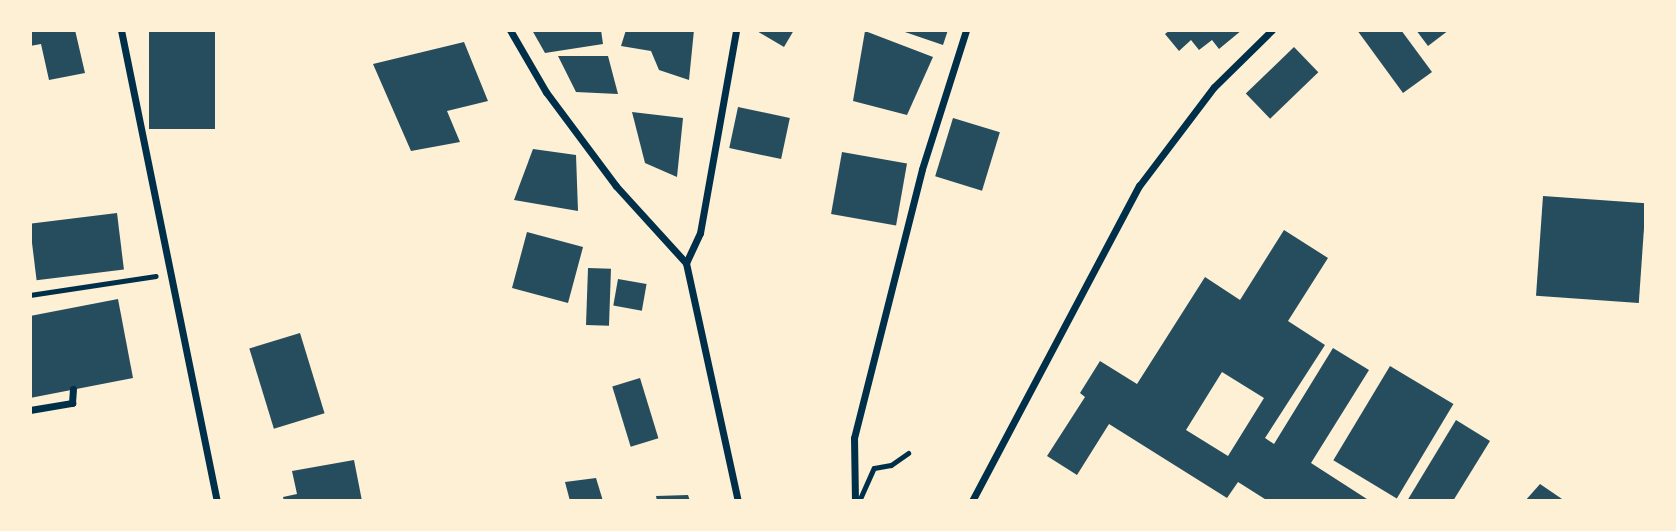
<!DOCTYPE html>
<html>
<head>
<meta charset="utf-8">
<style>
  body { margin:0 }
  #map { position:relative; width:1676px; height:531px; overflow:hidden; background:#fdf0d5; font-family:Literata,serif }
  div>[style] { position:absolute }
  .building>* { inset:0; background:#264d5e; transform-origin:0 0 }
  .path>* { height:4.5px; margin:-2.25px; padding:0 2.25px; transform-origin:2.25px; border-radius:2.25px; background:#003049 }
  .service>* { height:5px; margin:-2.5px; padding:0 2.5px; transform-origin:2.5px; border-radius:2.5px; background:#003049 }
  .minor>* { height:7px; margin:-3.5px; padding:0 3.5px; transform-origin:3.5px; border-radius:3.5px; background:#003049 }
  span { translate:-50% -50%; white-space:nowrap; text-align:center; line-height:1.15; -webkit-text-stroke:7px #fdf0d5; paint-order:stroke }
  .frame { position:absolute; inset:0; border:32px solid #fdf0d5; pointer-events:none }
</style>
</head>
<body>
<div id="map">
  <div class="building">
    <i style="clip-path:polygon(30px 30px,75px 30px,85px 73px,49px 80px,41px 44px,30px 46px)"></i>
    <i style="left:149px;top:30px;width:66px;height:99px"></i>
    <i style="clip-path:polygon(532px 30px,601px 30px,603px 44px,545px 53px)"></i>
    <i style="clip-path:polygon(626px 30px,694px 30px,689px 80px,659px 70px,651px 51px,621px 46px)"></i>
    <i style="clip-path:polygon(755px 30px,794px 30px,784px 47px)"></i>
    <i style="clip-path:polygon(899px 30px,948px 30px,943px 45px)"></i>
    <i style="clip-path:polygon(1170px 30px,1242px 30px,1219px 49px,1212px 40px,1199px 50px,1191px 40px,1179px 51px,1165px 34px)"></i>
    <i style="clip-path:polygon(1357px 30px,1401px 30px,1432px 72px,1403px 93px)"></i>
    <i style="clip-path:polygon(1416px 30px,1449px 30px,1428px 46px)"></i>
    <i style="clip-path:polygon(865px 31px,933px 57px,907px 115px,853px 101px)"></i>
    <i style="clip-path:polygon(464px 42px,488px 101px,447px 111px,460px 142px,411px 151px,373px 64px)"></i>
    <i style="left:1294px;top:47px;width:35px;height:67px;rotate:46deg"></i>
    <i style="clip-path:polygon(558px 56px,608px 56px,618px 94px,576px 92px)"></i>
    <i style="left:738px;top:107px;width:53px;height:42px;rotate:12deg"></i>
    <i style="clip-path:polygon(632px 112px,683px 118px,677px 177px,645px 163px)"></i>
    <i style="left:953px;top:118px;width:49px;height:61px;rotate:17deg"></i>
    <i style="clip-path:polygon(533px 149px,576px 155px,578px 211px,514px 200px)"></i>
    <i style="left:842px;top:152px;width:66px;height:63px;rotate:10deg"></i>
    <i style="left:1543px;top:196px;width:103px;height:100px;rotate:4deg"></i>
    <i style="left:117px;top:213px;width:57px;height:88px;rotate:83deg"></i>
    <i style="clip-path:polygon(evenodd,1284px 230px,1328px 258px,1288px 321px,1325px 345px,1265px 438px,1274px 444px,1333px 348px,1369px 370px,1311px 463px,1370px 501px,1268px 501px,1238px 482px,1227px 498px,1109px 424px,1077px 475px,1047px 456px,1085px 397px,1080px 393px,1100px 361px,1137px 384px,1205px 277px,1240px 300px,1284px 230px,1222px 372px,1264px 398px,1228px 456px,1186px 430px,1222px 372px)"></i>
    <i style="left:527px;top:232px;width:58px;height:58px;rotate:15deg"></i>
    <i style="left:588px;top:268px;width:23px;height:57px;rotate:2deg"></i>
    <i style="left:618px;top:279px;width:29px;height:27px;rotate:10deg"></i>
    <i style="clip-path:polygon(118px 299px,133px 378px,30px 398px,30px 316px)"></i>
    <i style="left:300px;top:333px;width:84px;height:53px;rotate:73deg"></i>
    <i style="left:1390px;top:366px;width:74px;height:110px;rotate:31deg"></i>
    <i style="left:640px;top:378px;width:63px;height:29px;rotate:73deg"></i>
    <i style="clip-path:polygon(1456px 420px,1490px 441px,1453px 501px,1407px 501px)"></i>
    <i style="clip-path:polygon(354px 460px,362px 501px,284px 501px,283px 497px,297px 494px,292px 471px)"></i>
    <i style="clip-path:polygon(596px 478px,603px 501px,570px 501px,565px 482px)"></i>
    <i style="clip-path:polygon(1540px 484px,1565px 501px,1525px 501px)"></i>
    <i style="clip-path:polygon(688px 495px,690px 501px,657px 501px,656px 496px)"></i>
  </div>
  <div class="path">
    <i style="left:30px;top:295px;width:127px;rotate:-8.6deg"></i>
  </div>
  <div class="service">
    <i style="left:859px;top:501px;width:36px;rotate:-66deg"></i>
    <i style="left:874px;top:468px;width:17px;rotate:-10deg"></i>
    <i style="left:891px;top:465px;width:21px;rotate:-35deg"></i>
  </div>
  <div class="minor">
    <i style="left:121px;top:30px;width:481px;rotate:78.5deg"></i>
    <i style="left:510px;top:30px;width:72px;rotate:59.9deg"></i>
    <i style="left:546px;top:92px;width:117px;rotate:53.3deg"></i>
    <i style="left:616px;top:186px;width:104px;rotate:47.7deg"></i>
    <i style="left:686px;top:263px;width:244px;rotate:77.7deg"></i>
    <i style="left:686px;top:263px;width:33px;rotate:-65deg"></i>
    <i style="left:700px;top:233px;width:206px;rotate:-79.9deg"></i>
    <i style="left:30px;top:410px;width:43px;rotate:-9.5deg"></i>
    <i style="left:72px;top:403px;width:14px;rotate:-86deg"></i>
    <i style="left:855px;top:501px;width:63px;rotate:-90.9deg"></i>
    <i style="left:854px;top:438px;width:277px;rotate:-75.8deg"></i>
    <i style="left:922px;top:169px;width:146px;rotate:-72.4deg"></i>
    <i style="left:972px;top:501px;width:357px;rotate:-62.1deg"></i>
    <i style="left:1139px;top:186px;width:124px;rotate:-52.9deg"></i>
    <i style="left:1214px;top:87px;width:81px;rotate:-44.5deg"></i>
  </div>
  <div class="frame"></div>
</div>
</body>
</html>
